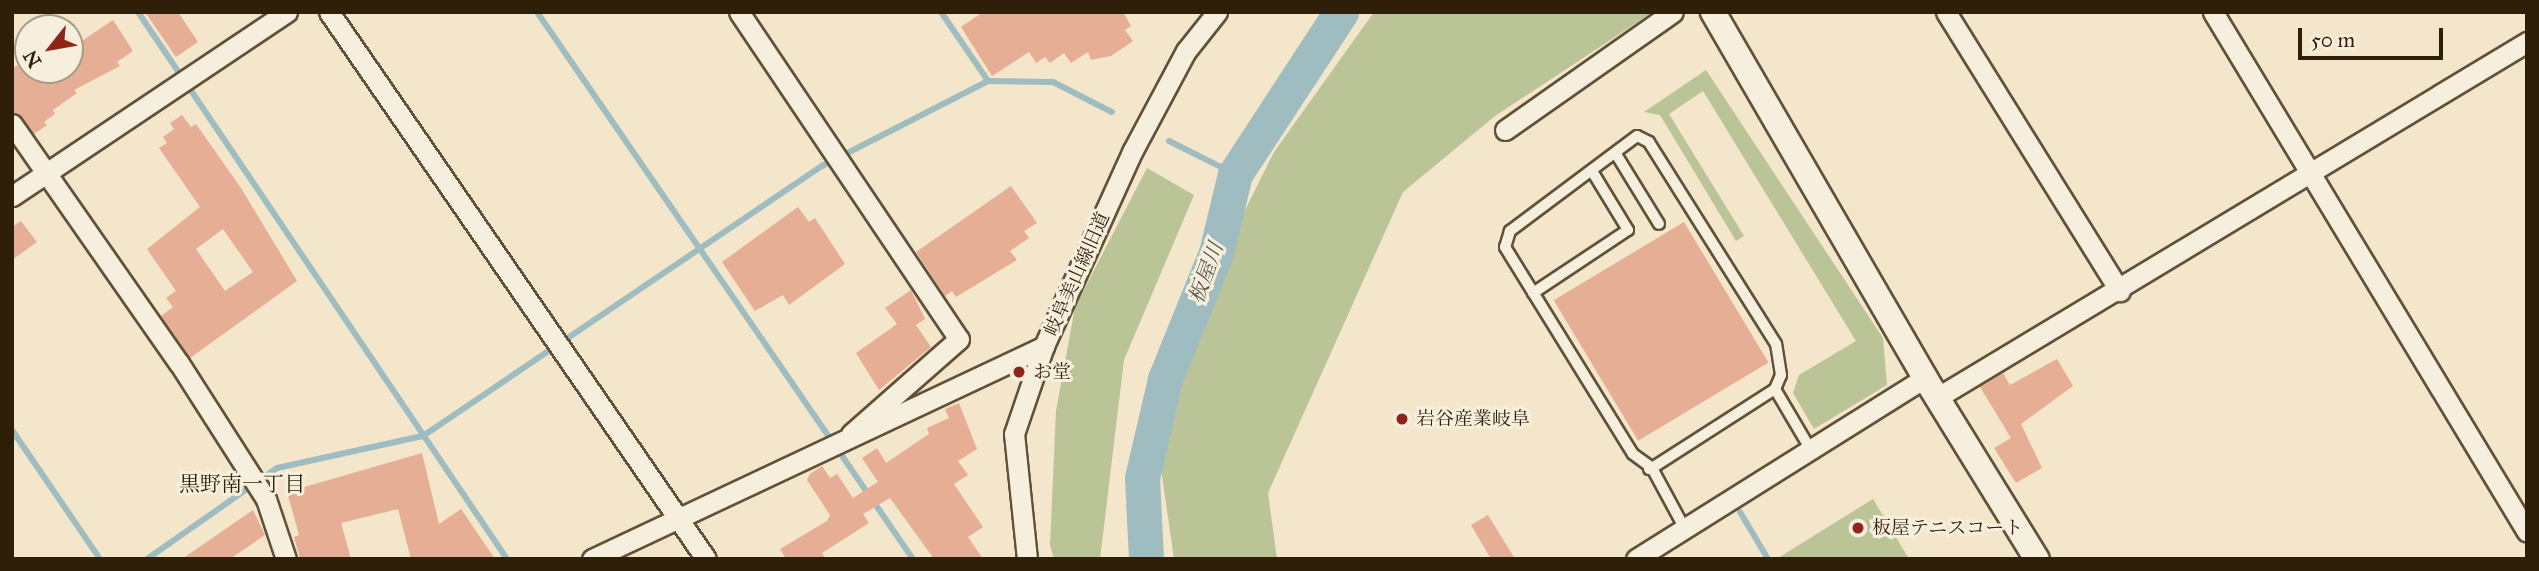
<!DOCTYPE html>
<html>
<head>
<meta charset="utf-8">
<style>
  body { margin:0 }
  #map { position:relative; width:2539px; height:571px; overflow:hidden; background:#f3e6ca; font-family:"IM FELL Great Primer","Noto Serif JP",serif }
  div>[style] { position:absolute }
  .green>* { inset:0; background:#bbc496 }
  .stream>* { height:6px; margin:-3px; padding:0 3px; transform-origin:3px; border-radius:3px; background:#9fbdc0 }
  .river>* { height:35px; margin:-17.5px; padding:0 17.5px; transform-origin:17.5px; border-radius:17.5px; background:#9fbdc0 }
  .building>* { inset:0; background:#e6ae94; transform-origin:0 0 }
  .roads { filter:drop-shadow(2px 0 #605138) drop-shadow(-2px 0 #605138) drop-shadow(0 2px #605138) drop-shadow(0 -2px #605138) }
  .service>* { height:10px; margin:-5px; padding:0 5px; transform-origin:5px; border-radius:5px; background:#f7efdd }
  .minor>* { height:19px; margin:-9.5px; padding:0 9.5px; transform-origin:9.5px; border-radius:9.5px; background:#f7efdd }
  .tertiary>* { height:24px; margin:-12px; padding:0 12px; transform-origin:12px; border-radius:12px; background:#f7efdd }
  .dots>* { width:19px; height:19px; translate:-50% -50%; box-sizing:border-box; border:4px solid #f7efdd; border-radius:50% }
  span { translate:-50% -50%; white-space:nowrap; text-align:center; line-height:1.15; -webkit-text-stroke:6px #f7efdd; paint-order:stroke }
  .street-label { font-size:19px; color:#2f1f08 }
  .poi-label { font-size:19px; color:#2f1f08 }
  .left { translate:0 -50%; text-align:left }
  .water-label { font-size:21px; color:#565648; font-style:italic }
  .neighbourhood-label { font-size:21px; color:#2f1f08 }
  .frame { position:absolute; inset:0; border:14px solid #2f1f08; pointer-events:none }
  .north { position:absolute; left:14px; top:14px; width:70px; height:70px; box-sizing:border-box; background:#f7efdd; border:2px solid #a79c88; border-radius:50%; rotate:239deg; font-size:19px; font-weight:700; line-height:28px; text-align:center; color:#2f1f08 }
  .north::after { content:''; display:block; margin:auto; width:24px; height:32px; background:#8f2418; clip-path:polygon(50% 0,100% 100%,50% 72%,0 100%) }
  .scale { position:absolute; left:2298px; top:28px; width:145px; height:32px; box-sizing:border-box; border:4px solid #2f1f08; border-top:0; padding-left:9px; font-size:21px; line-height:24px; white-space:nowrap; color:#2f1f08; -webkit-text-stroke:5px #f7efdd; paint-order:stroke }
</style>
</head>
<body>
<div id="map">
  <div class="green">
    <i style="clip-path:polygon(1374px 12px,1653px 12px,1495px 116px,1403px 192px,1268px 493px,1277px 559px,1174px 559px,1161px 469px,1176px 388px,1238px 224px,1274px 152px)"></i>
    <i style="clip-path:polygon(1706px 70px,1883px 338px,1887px 385px,1814px 429px,1793px 393px,1799px 375px,1856px 341px,1703px 91px,1669px 114px,1744px 236px,1736px 241px,1660px 115px,1644px 112px)"></i>
    <i style="clip-path:polygon(1147px 168px,1194px 195px,1124px 360px,1100px 559px,1054px 559px,1050px 545px,1056px 411px,1075px 307px)"></i>
    <i style="clip-path:polygon(1873px 499px,1909px 559px,1778px 559px,1778px 558px)"></i>
  </div>
  <div class="stream">
    <i style="left:138px;top:12px;width:660px;rotate:56deg"></i>
    <i style="left:537px;top:12px;width:664px;rotate:55.5deg"></i>
    <i style="left:941px;top:12px;width:83px;rotate:55.7deg"></i>
    <i style="left:1169px;top:141px;width:74px;rotate:26.6deg"></i>
    <i style="left:12px;top:430px;width:156px;rotate:55.7deg"></i>
    <i style="left:1740px;top:512px;width:55px;rotate:59.2deg"></i>
    <i style="left:147px;top:559px;width:159px;rotate:-35deg"></i>
    <i style="left:277px;top:468px;width:149px;rotate:-12.4deg"></i>
    <i style="left:423px;top:436px;width:482px;rotate:-34.1deg"></i>
    <i style="left:822px;top:166px;width:186px;rotate:-27.1deg"></i>
    <i style="left:988px;top:81px;width:65px;rotate:0.9deg"></i>
    <i style="left:1053px;top:82px;width:66px;rotate:27deg"></i>
  </div>
  <div class="river">
    <i style="left:1146px;top:559px;width:81px;rotate:-92.8deg"></i>
    <i style="left:1142px;top:478px;width:102px;rotate:-76.9deg"></i>
    <i style="left:1165px;top:379px;width:136px;rotate:-68deg"></i>
    <i style="left:1216px;top:253px;width:81px;rotate:-76.5deg"></i>
    <i style="left:1235px;top:174px;width:194px;rotate:-56.8deg"></i>
  </div>
  <div class="building">
    <i style="clip-path:polygon(145px 12px,178px 12px,198px 42px,176px 57px)"></i>
    <i style="clip-path:polygon(983px 12px,1123px 12px,1131px 26px,1125px 30px,1133px 41px,1111px 56px,1091px 60px,1088px 52px,1071px 63px,1064px 53px,1050px 63px,1045px 57px,1036px 63px,1029px 52px,992px 76px,961px 27px)"></i>
    <i style="clip-path:polygon(113px 20px,133px 51px,117px 62px,120px 66px,74px 90px,77px 93px,53px 110px,55px 114px,44px 122px,47px 125px,34px 134px,12px 112px,12px 69px,28px 58px,28px 70px,70px 70px,70px 49px)"></i>
    <i style="clip-path:polygon(evenodd,182px 115px,191px 127px,196px 124px,241px 188px,297px 281px,190px 358px,161px 316px,173px 307px,166px 298px,176px 291px,147px 249px,200px 207px,159px 148px,167px 143px,163px 137px,174px 129px,170px 123px,182px 115px,223px 229px,253px 272px,225px 291px,196px 249px,223px 229px)"></i>
    <i style="clip-path:polygon(1011px 186px,1037px 223px,1024px 231px,1029px 238px,1010px 251px,1017px 260px,956px 297px,952px 291px,945px 296px,916px 252px)"></i>
    <i style="clip-path:polygon(798px 207px,809px 222px,815px 218px,845px 264px,789px 305px,783px 295px,755px 311px,722px 262px)"></i>
    <i style="clip-path:polygon(21px 221px,37px 242px,12px 260px,12px 227px)"></i>
    <i style="left:1684px;top:222px;width:164px;height:152px;rotate:59deg"></i>
    <i style="clip-path:polygon(911px 290px,925px 319px,916px 325px,931px 347px,879px 390px,856px 353px,897px 324px,885px 308px)"></i>
    <i style="clip-path:polygon(2057px 359px,2073px 386px,2021px 424px,2042px 468px,2016px 483px,1994px 448px,2011px 438px,1980px 387px,2003px 373px,2010px 385px)"></i>
    <i style="clip-path:polygon(959px 403px,977px 449px,958px 461px,968px 475px,954px 484px,983px 527px,968px 537px,983px 559px,934px 559px,890px 498px,863px 514px,869px 523px,822px 553px,826px 559px,786px 559px,780px 549px,827px 521px,830px 515px,807px 480px,810px 474px,822px 466px,830px 478px,837px 474px,853px 498px,878px 482px,862px 458px,877px 448px,886px 463px,929px 434px,927px 428px,949px 418px,945px 409px)"></i>
    <i style="clip-path:polygon(422px 453px,439px 524px,461px 509px,495px 559px,411px 559px,398px 509px,341px 523px,351px 559px,300px 559px,294px 537px,299px 535px,287px 492px)"></i>
    <i style="clip-path:polygon(253px 510px,265px 535px,230px 559px,182px 559px)"></i>
    <i style="clip-path:polygon(1488px 515px,1515px 559px,1491px 559px,1478px 537px,1471px 525px)"></i>
  </div>
  <div class="roads">
    <div class="service">
      <i style="left:1616px;top:154px;width:82px;rotate:58.4deg"></i>
      <i style="left:1533px;top:293px;width:114px;rotate:-33.6deg"></i>
      <i style="left:1628px;top:230px;width:69px;rotate:-121.4deg"></i>
      <i style="left:1775px;top:389px;width:71px;rotate:59.5deg"></i>
      <i style="left:1649px;top:469px;width:3px;rotate:-18deg"></i>
      <i style="left:1652px;top:468px;width:146px;rotate:-32.7deg"></i>
      <i style="left:1775px;top:389px;width:15px;rotate:-67deg"></i>
      <i style="left:1781px;top:375px;width:31px;rotate:-99deg"></i>
      <i style="left:1776px;top:344px;width:239px;rotate:-122.2deg"></i>
      <i style="left:1649px;top:142px;width:13px;rotate:-153deg"></i>
      <i style="left:1637px;top:136px;width:159px;rotate:143.2deg"></i>
      <i style="left:1510px;top:231px;width:17px;rotate:107deg"></i>
      <i style="left:1505px;top:247px;width:243px;rotate:58.3deg"></i>
      <i style="left:1633px;top:454px;width:24px;rotate:36deg"></i>
      <i style="left:1652px;top:468px;width:69px;rotate:61.6deg"></i>
    </div>
    <div class="minor">
      <i style="left:329px;top:12px;width:664px;rotate:55.42deg"></i>
      <i style="left:739px;top:12px;width:394px;rotate:56.1deg"></i>
      <i style="left:959px;top:339px;width:144px;rotate:138.7deg"></i>
      <i style="left:1946px;top:12px;width:329px;rotate:58.1deg"></i>
      <i style="left:2213px;top:12px;width:607px;rotate:58.87deg"></i>
      <i style="left:12px;top:124px;width:292px;rotate:55.1deg"></i>
      <i style="left:179px;top:363px;width:161px;rotate:57.4deg"></i>
      <i style="left:266px;top:499px;width:63px;rotate:71.6deg"></i>
      <i style="left:1505px;top:130px;width:205px;rotate:-35.1deg"></i>
      <i style="left:12px;top:196px;width:331px;rotate:-33.8deg"></i>
      <i style="left:1938px;top:397px;width:688px;rotate:-31.08deg"></i>
      <i style="left:592px;top:559px;width:500px;rotate:-25.2deg"></i>
      <i style="left:1027px;top:559px;width:126px;rotate:-95.9deg"></i>
      <i style="left:1014px;top:434px;width:93px;rotate:-71.2deg"></i>
      <i style="left:1044px;top:346px;width:213px;rotate:-65.6deg"></i>
      <i style="left:1132px;top:152px;width:115px;rotate:-61.9deg"></i>
      <i style="left:1186px;top:51px;width:50px;rotate:-51.5deg"></i>
      <i style="left:1636px;top:559px;width:341px;rotate:-32.1deg"></i>
    </div>
    <div class="tertiary">
      <i style="left:1713px;top:12px;width:423px;rotate:59.9deg"></i>
      <i style="left:1925px;top:378px;width:213px;rotate:58.3deg"></i>
    </div>
  </div>
  <div class="dots">
    <i style="left:1019px;top:372px;background:#8f2418"></i>
    <i style="left:1402px;top:419px;background:#8f2418"></i>
    <i style="left:1858px;top:528px;background:#8f2418"></i>
  </div>
  <div class="street-label">
    <span style="left:1077px;top:274px;rotate:-66deg">岐阜美山線旧道</span>
  </div>
  <div class="poi-label">
    <span class="left" style="left:1033px;top:372px">お堂</span>
    <span class="left" style="left:1416px;top:419px">岩谷産業岐阜</span>
    <span class="left" style="left:1872px;top:528px">板屋テニスコート</span>
  </div>
  <div class="water-label">
    <span style="left:1206px;top:273px;rotate:-70deg">板屋川</span>
  </div>
  <div class="neighbourhood-label">
    <span style="left:242px;top:484px">黒野南一丁目</span>
  </div>
  <div class="frame"></div>
  <div class="north">N</div>
  <div class="scale">50 m</div>
</div>
</body>
</html>
